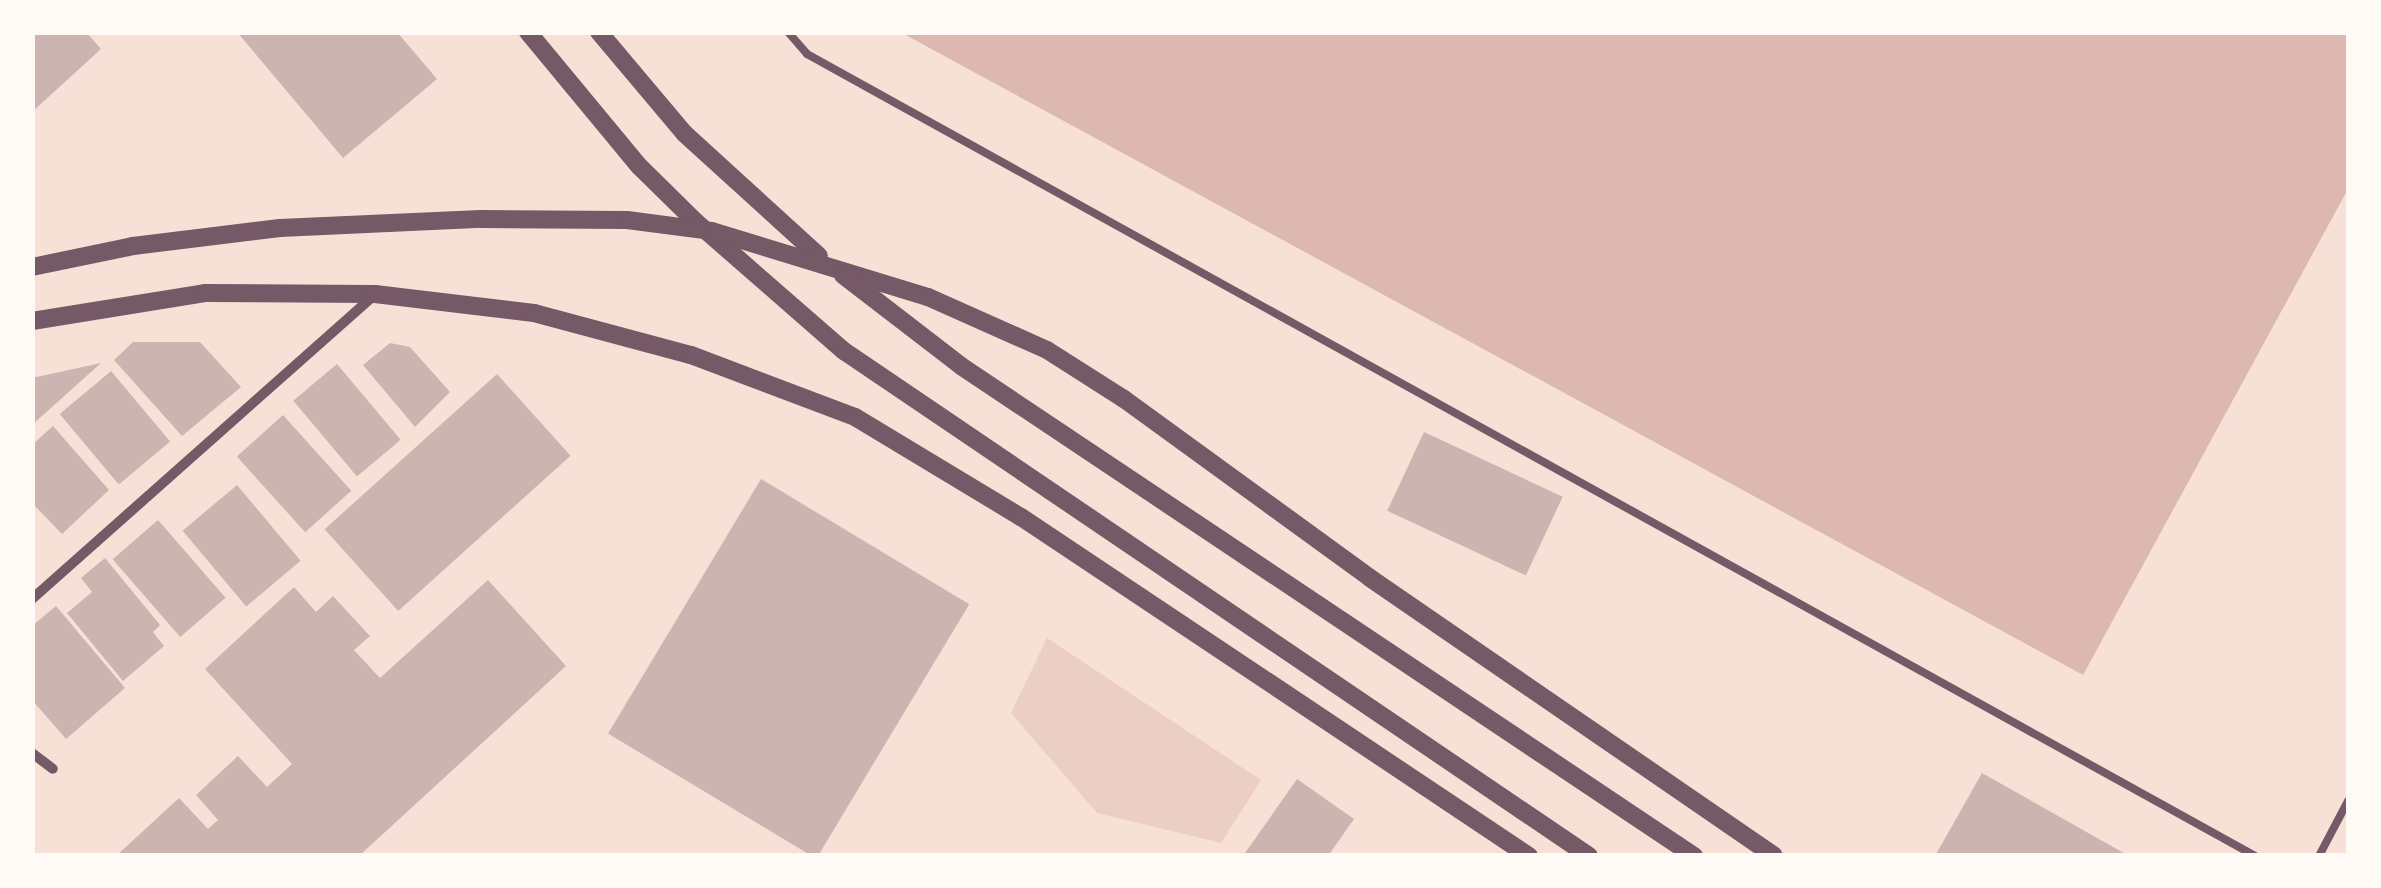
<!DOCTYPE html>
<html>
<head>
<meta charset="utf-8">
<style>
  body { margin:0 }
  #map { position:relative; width:2381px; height:888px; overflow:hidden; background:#f7e1d7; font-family:"Fira Sans",sans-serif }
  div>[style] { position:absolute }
  .green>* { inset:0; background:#ebcfc5 }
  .water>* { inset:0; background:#dcb8b0 }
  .building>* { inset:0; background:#ccb4b1; transform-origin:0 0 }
  .service>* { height:8px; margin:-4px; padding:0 4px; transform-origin:4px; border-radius:4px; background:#755966 }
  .minor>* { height:10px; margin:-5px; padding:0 5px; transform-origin:5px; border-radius:5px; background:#755966 }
  .tertiary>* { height:18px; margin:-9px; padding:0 9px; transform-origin:9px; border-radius:9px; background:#755966 }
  span { translate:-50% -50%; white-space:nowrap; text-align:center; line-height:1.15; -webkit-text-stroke:8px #fffaf5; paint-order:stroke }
  .frame { position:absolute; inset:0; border:35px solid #fffaf5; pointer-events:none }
</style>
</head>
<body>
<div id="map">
  <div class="green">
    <i style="clip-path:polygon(1047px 638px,1261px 780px,1221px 843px,1097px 813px,1011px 713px)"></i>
  </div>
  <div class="water">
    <i style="clip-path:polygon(902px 33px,2348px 33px,2348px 189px,2083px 675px)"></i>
  </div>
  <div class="building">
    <i style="clip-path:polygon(32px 32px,86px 32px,101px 49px,32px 112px)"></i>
    <i style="clip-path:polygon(237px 32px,397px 32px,437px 79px,343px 158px)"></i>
    <i style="clip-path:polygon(133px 342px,200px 342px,241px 387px,182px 436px,114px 360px)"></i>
    <i style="clip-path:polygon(390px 343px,410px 347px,450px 392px,415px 427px,363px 365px)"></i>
    <i style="clip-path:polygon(101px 363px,32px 425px,32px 378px)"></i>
    <i style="left:337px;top:364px;width:99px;height:57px;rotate:50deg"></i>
    <i style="left:111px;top:371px;width:92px;height:67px;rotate:50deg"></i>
    <i style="left:497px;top:374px;width:110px;height:232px;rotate:48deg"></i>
    <i style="left:283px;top:415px;width:102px;height:62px;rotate:48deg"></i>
    <i style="clip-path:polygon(53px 426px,109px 490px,62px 534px,32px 503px,32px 445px)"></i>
    <i style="left:1424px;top:432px;width:153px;height:87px;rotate:25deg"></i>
    <i style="left:761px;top:479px;width:243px;height:297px;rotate:31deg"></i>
    <i style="left:237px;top:485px;width:99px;height:71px;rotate:50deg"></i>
    <i style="left:158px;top:520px;width:103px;height:60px;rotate:49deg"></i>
    <i style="clip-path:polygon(105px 558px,160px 625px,153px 632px,164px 646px,123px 681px,67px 613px,92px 592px,81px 578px)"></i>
    <i style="clip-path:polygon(488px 580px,566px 666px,359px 856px,116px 856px,179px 798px,208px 829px,218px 820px,196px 795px,238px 756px,267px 787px,292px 764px,205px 669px,294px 587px,316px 612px,333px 596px,370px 636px,354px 650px,380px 678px)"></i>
    <i style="clip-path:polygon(56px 606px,125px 688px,66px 739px,32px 700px,32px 626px)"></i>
    <i style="clip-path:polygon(1982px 773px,2129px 856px,1935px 856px)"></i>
    <i style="clip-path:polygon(1297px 779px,1354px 819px,1328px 856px,1243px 856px)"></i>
  </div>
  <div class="service">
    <i style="left:788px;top:32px;width:29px;rotate:49deg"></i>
    <i style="left:807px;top:54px;width:1655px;rotate:28.98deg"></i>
    <i style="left:2319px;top:856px;width:62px;rotate:-62.2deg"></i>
  </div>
  <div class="minor">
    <i style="left:32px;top:599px;width:458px;rotate:-41.6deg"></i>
    <i style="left:32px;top:753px;width:26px;rotate:37deg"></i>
  </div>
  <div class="tertiary">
    <i style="left:528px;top:32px;width:174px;rotate:50.4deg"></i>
    <i style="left:639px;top:166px;width:80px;rotate:44.5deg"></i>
    <i style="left:696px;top:222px;width:196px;rotate:41.1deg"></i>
    <i style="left:844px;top:351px;width:900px;rotate:34.13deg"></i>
    <i style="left:599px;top:32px;width:133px;rotate:49.9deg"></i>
    <i style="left:685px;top:134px;width:181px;rotate:42.3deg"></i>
    <i style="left:32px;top:267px;width:103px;rotate:-11.7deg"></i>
    <i style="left:133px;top:246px;width:148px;rotate:-7deg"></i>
    <i style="left:280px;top:228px;width:201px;rotate:-2.6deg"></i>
    <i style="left:481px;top:219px;width:146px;rotate:0.4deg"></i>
    <i style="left:627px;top:220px;width:86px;rotate:7.4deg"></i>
    <i style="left:712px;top:231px;width:226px;rotate:17deg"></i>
    <i style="left:928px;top:297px;width:130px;rotate:24deg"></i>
    <i style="left:1047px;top:350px;width:91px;rotate:32.5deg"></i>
    <i style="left:1124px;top:399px;width:304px;rotate:36deg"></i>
    <i style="left:1370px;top:578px;width:490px;rotate:34.5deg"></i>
    <i style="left:843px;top:275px;width:149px;rotate:37.6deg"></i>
    <i style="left:961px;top:366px;width:882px;rotate:33.76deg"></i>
    <i style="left:32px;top:321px;width:175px;rotate:-9.2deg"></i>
    <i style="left:205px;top:293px;width:170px;rotate:0.3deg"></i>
    <i style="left:375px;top:294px;width:160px;rotate:6.8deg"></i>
    <i style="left:534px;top:313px;width:163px;rotate:15deg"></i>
    <i style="left:691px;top:355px;width:175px;rotate:20.7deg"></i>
    <i style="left:855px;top:417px;width:194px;rotate:31.1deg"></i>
    <i style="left:1021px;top:517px;width:611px;rotate:33.72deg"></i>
  </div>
  <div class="frame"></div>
</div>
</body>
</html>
